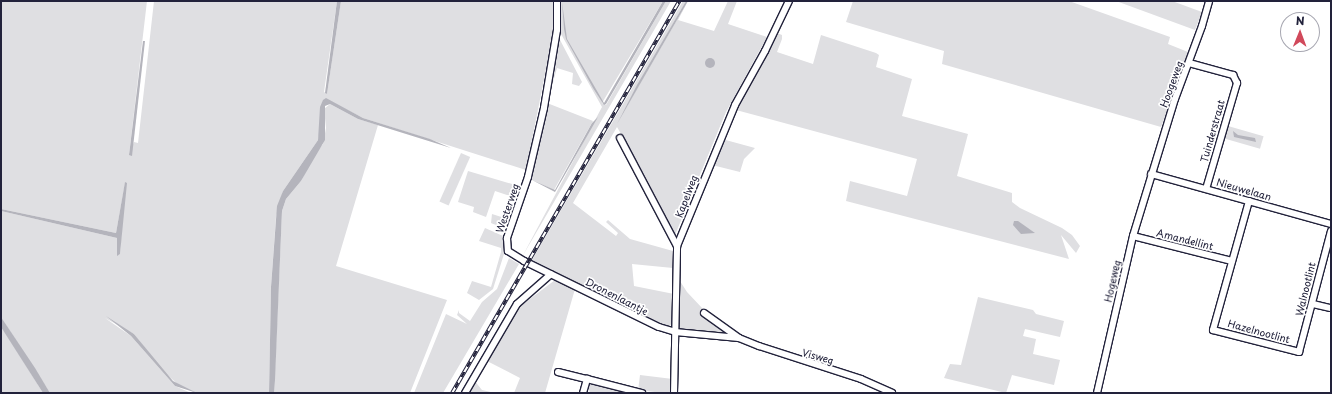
<!DOCTYPE html>
<html>
<head>
<meta charset="utf-8">
<style>
  body { margin:0 }
  #map { position:relative; width:1332px; height:394px; overflow:hidden; background:#fff; font-family:"Playpen Sans",sans-serif }
  div>[style] { position:absolute }
  .green>* { inset:0; background:#dfdfe2; transform-origin:0 0 }
  .water>* { inset:0; background:#b4b4bc }
  .round { border-radius:50% }
  .roads { filter:drop-shadow(1px 0 #22223b) drop-shadow(-1px 0 #22223b) drop-shadow(0 1px #22223b) drop-shadow(0 -1px #22223b) }
  .street>* { height:6px; margin:-3px; padding:0 3px; transform-origin:3px; border-radius:3px; background:#fff }
  .rail>* { height:3.5px; margin-top:-1.75px; transform-origin:0; background:repeating-linear-gradient(90deg,#fff 0 6px,#22223b 0 12px); box-sizing:border-box; border-block:1px solid #22223b }
  span { translate:-50% -50%; white-space:nowrap; text-align:center; line-height:1.15; -webkit-text-stroke:3.5px #fff; paint-order:stroke }
  .street-label { font-size:10px; color:#22223b }
  .frame { position:absolute; inset:0; border:2px solid #22223b; pointer-events:none }
  .north { position:absolute; left:1280px; top:12px; width:40px; height:40px; box-sizing:border-box; background:#fff; border:1px solid #a7a7b1; border-radius:50%; rotate:1deg; font-size:11px; font-weight:700; line-height:16px; text-align:center; color:#22223b }
  .north::after { content:''; display:block; margin:auto; width:14px; height:18px; background:#d1495b; clip-path:polygon(50% 0,100% 100%,50% 72%,0 100%) }
</style>
</head>
<body>
<div id="map">
  <div class="green">
    <i style="clip-path:polygon(1px 1px,147px 1px,129px 155px,134px 142px,138px 143px,154px 1px,337px 1px,324px 92px,327px 94px,341px 1px,553px 1px,555px 24px,526px 170px,363px 118px,326px 99px,318px 140px,283px 191px,276px 217px,271px 287px,269px 393px,197px 393px,181px 387px,165px 373px,134px 334px,105px 318px,131px 336px,175px 386px,191px 393px,50px 393px,1px 317px,1px 211px,117px 238px,117px 255px,120px 254px,125px 183px,116px 233px,1px 209px)"></i>
    <i style="clip-path:polygon(559px 1px,663px 1px,602px 103px,606px 105px,666px 1px,671px 1px,522px 257px,602px 107px,561px 34px)"></i>
    <i style="clip-path:polygon(683px 1px,686px 1px,617px 123px,688px 1px,678px 20px,714px 31px,728px 1px,737px 1px,728px 24px,767px 37px,726px 112px,675px 235px,644px 174px,617px 127px,573px 203px,616px 236px,618px 233px,606px 222px,608px 220px,630px 239px,673px 251px,673px 268px,632px 264px,634px 286px,674px 294px,673px 323px,669px 326px,635px 313px,532px 260px)"></i>
    <i style="clip-path:polygon(853px 1px,1069px 1px,1170px 37px,1168px 44px,1188px 52px,1161px 127px,942px 64px,944px 51px,846px 22px)"></i>
    <i style="clip-path:polygon(1116px 1px,1172px 1px,1202px 12px,1195px 30px)"></i>
    <i style="clip-path:polygon(777px 33px,782px 35px,782px 39px,777px 52px,813px 64px,821px 35px,876px 53px,879px 55px,876px 67px,912px 79px,902px 116px,968px 134px,957px 176px,1012px 193px,1012px 202px,1020px 208px,1062px 228px,1072px 235px,1080px 246px,1076px 253px,1061px 235px,1069px 259px,846px 201px,850px 181px,907px 196px,917px 159px,736px 110px)"></i>
    <i style="clip-path:polygon(559px 38px,582px 82px,579px 86px,572px 84px,573px 73px,557px 68px,550px 93px)"></i>
    <i style="clip-path:polygon(547px 103px,593px 121px,554px 190px,530px 179px)"></i>
    <i style="clip-path:polygon(330px 104px,358px 119px,378px 125px,336px 266px,447px 300px,410px 393px,274px 393px,282px 211px,286px 199px,301px 181px,313px 157px,323px 144px,326px 128px,324px 109px)"></i>
    <i style="left:1228px;top:126px;width:37px;height:13px;rotate:16deg"></i>
    <i style="clip-path:polygon(722px 139px,755px 148px,744px 159px,740px 172px,712px 165px)"></i>
    <i style="left:461px;top:153px;width:10px;height:53px;rotate:24deg"></i>
    <i style="clip-path:polygon(468px 171px,522px 187px,519px 199px,495px 191px,486px 217px,473px 212px,474px 207px,458px 202px)"></i>
    <i style="clip-path:polygon(492px 214px,511px 220px,508px 226px,503px 228px,491px 223px)"></i>
    <i style="clip-path:polygon(485px 228px,503px 236px,504px 254px,493px 289px,479px 300px,467px 293px,472px 281px,491px 287px,501px 252px,501px 248px,479px 241px)"></i>
    <i style="clip-path:polygon(509px 258px,519px 264px,443px 393px,414px 393px,446px 314px,467px 324px,457px 315px,459px 310px,459px 313px,470px 321px,482px 302px,497px 289px)"></i>
    <i style="clip-path:polygon(678px 278px,687px 292px,703px 309px,700px 314px,731px 334px,679px 329px)"></i>
    <i style="clip-path:polygon(555px 280px,575px 289px,545px 393px,514px 393px,520px 378px,487px 361px,518px 308px)"></i>
    <i style="clip-path:polygon(978px 297px,1033px 310px,1036px 314px,1064px 321px,1060px 337px,1025px 329px,1023px 336px,1036px 339px,1033px 354px,1060px 360px,1054px 385px,1012px 375px,1006px 393px,944px 378px,950px 364px,961px 365px)"></i>
    <i style="clip-path:polygon(1px 327px,7px 335px,43px 393px,1px 393px)"></i>
    <i style="left:640px;top:375px;width:33px;height:15px;rotate:7deg"></i>
    <i style="clip-path:polygon(474px 380px,482px 390px,495px 393px,467px 393px)"></i>
    <i style="clip-path:polygon(594px 383px,619px 391px,633px 393px,590px 393px,588px 386px)"></i>
  </div>
  <div class="water">
    <i style="clip-path:polygon(337px 1px,341px 1px,327px 94px,325px 93px)"></i>
    <i style="clip-path:polygon(663px 1px,666px 1px,606px 104px,604px 105px,593px 88px,566px 39px,564px 29px,562px 2px,567px 39px,604px 103px)"></i>
    <i style="clip-path:polygon(686px 1px,688px 1px,617px 124px,637px 85px)"></i>
    <i style="clip-path:polygon(143px 41px,145px 41px,132px 156px,129px 155px)"></i>
    <i class="round" style="left:705px;top:58px;width:10px;height:10px"></i>
    <i style="clip-path:polygon(326px 98px,363px 118px,430px 139px,451px 148px,358px 119px,330px 104px,325px 106px,325px 140px,301px 181px,286px 199px,282px 211px,275px 380px,274px 393px,269px 393px,271px 287px,277px 206px,283px 191px,318px 140px,320px 107px,323px 100px)"></i>
    <i style="clip-path:polygon(598px 117px,555px 192px,532px 180px,555px 190px,592px 123px)"></i>
    <i style="clip-path:polygon(1233px 131px,1238px 135px,1255px 138px,1256px 142px,1234px 137px)"></i>
    <i style="clip-path:polygon(125px 182px,127px 183px,120px 254px,117px 256px,117px 238px,1px 211px,1px 209px,116px 233px)"></i>
    <i style="clip-path:polygon(1014px 221px,1018px 221px,1035px 233px,1021px 234px,1013px 225px)"></i>
    <i style="clip-path:polygon(106px 316px,134px 334px,173px 381px,197px 393px,175px 386px,131px 336px)"></i>
    <i style="clip-path:polygon(1px 317px,35px 368px,50px 393px,43px 393px,1px 327px)"></i>
  </div>
  <div class="roads">
    <div class="street">
      <i style="left:557px;top:1px;width:29px;rotate:90deg"></i>
      <i style="left:557px;top:30px;width:79px;rotate:99.5deg"></i>
      <i style="left:544px;top:108px;width:71px;rotate:103.1deg"></i>
      <i style="left:528px;top:177px;width:65px;rotate:109deg"></i>
      <i style="left:507px;top:238px;width:13px;rotate:86deg"></i>
      <i style="left:508px;top:251px;width:19px;rotate:32deg"></i>
      <i style="left:524px;top:261px;width:150px;rotate:26.1deg"></i>
      <i style="left:659px;top:327px;width:17px;rotate:17deg"></i>
      <i style="left:675px;top:332px;width:64px;rotate:5.4deg"></i>
      <i style="left:1189px;top:63px;width:46px;rotate:15.3deg"></i>
      <i style="left:1233px;top:75px;width:9px;rotate:63deg"></i>
      <i style="left:1237px;top:83px;width:110px;rotate:106.3deg"></i>
      <i style="left:620px;top:138px;width:122px;rotate:62.2deg"></i>
      <i style="left:1151px;top:174px;width:187px;rotate:15.5deg"></i>
      <i style="left:1249px;top:201px;width:134px;rotate:105.6deg"></i>
      <i style="left:1213px;top:330px;width:89px;rotate:14.3deg"></i>
      <i style="left:1299px;top:352px;width:125px;rotate:-75.2deg"></i>
      <i style="left:1133px;top:236px;width:102px;rotate:14.2deg"></i>
      <i style="left:1313px;top:304px;width:18px;rotate:13deg"></i>
      <i style="left:704px;top:313px;width:43px;rotate:35.5deg"></i>
      <i style="left:739px;top:338px;width:22px;rotate:22deg"></i>
      <i style="left:759px;top:346px;width:107px;rotate:17.9deg"></i>
      <i style="left:861px;top:379px;width:34px;rotate:24deg"></i>
      <i style="left:558px;top:372px;width:30px;rotate:14deg"></i>
      <i style="left:465px;top:393px;width:103px;rotate:-59.7deg"></i>
      <i style="left:517px;top:304px;width:45px;rotate:-41.4deg"></i>
      <i style="left:583px;top:393px;width:15px;rotate:-74deg"></i>
      <i style="left:587px;top:379px;width:57px;rotate:14.3deg"></i>
      <i style="left:674px;top:393px;width:147px;rotate:-88.8deg"></i>
      <i style="left:677px;top:246px;width:152px;rotate:-67.6deg"></i>
      <i style="left:735px;top:105px;width:62px;rotate:-60.9deg"></i>
      <i style="left:765px;top:51px;width:55px;rotate:-64.4deg"></i>
      <i style="left:1097px;top:393px;width:161px;rotate:-77.1deg"></i>
      <i style="left:1133px;top:236px;width:143px;rotate:-73deg"></i>
      <i style="left:1175px;top:99px;width:78px;rotate:-69.7deg"></i>
      <i style="left:1202px;top:26px;width:26px;rotate:-74deg"></i>
    </div>
  </div>
  <div class="rail">
    <i style="left:452px;top:393px;width:453px;rotate:-59.9deg"></i>
  </div>
  <div class="street-label">
    <span style="left:1171px;top:84px;rotate:-70deg">Hoogeweg</span>
    <span style="left:1212px;top:131px;rotate:-74deg">Tuinderstraat</span>
    <span style="left:1244px;top:189px;rotate:16deg">Nieuwelaan</span>
    <span style="left:686px;top:196px;rotate:-69deg">Kapelweg</span>
    <span style="left:507px;top:208px;rotate:-71deg">Westerweg</span>
    <span style="left:1185px;top:239px;rotate:14deg">Amandellint</span>
    <span style="left:1112px;top:281px;rotate:-77deg">Hogeweg</span>
    <span style="left:1305px;top:289px;rotate:-76deg">Walnootlint</span>
    <span style="left:617px;top:296px;rotate:27deg">Dronenlaantje</span>
    <span style="left:1259px;top:331px;rotate:15deg">Hazelnootlint</span>
    <span style="left:818px;top:356px;rotate:16deg">Visweg</span>
  </div>
  <div class="frame"></div>
  <div class="north">N</div>
</div>
</body>
</html>
